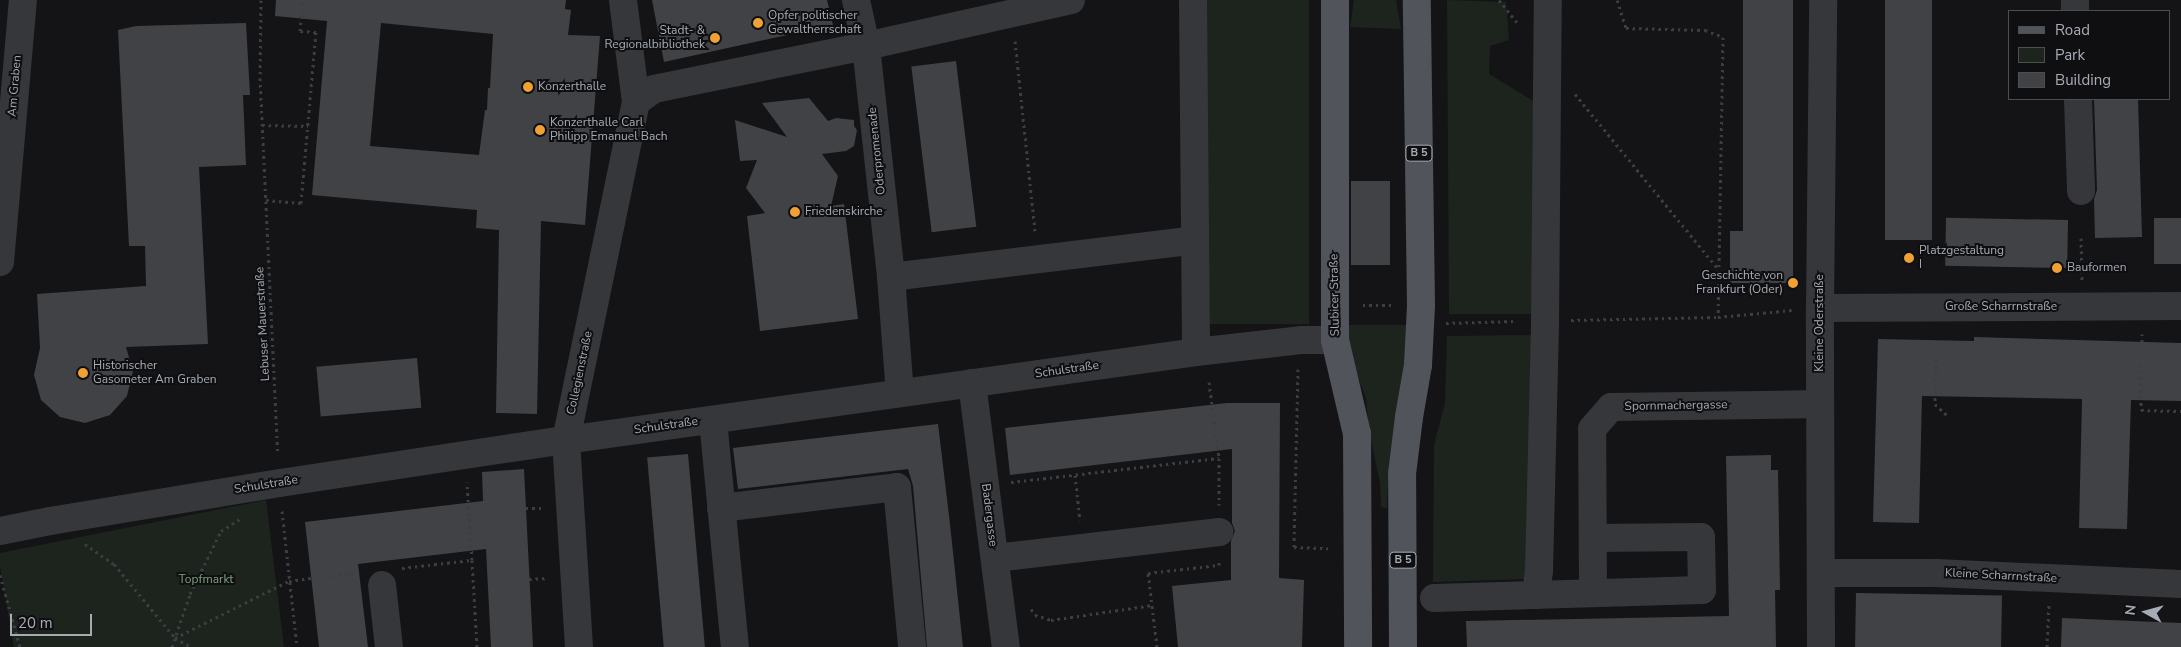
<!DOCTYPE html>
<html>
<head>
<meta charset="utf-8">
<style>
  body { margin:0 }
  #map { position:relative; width:2181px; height:647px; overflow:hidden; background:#141416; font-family:"Nunito Sans",sans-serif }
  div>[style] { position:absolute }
  .green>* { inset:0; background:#1c241d; transform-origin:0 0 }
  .building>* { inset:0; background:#404246; transform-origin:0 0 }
  .path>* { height:3px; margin-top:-1.5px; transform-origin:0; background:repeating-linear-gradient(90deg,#3b3e42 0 2.5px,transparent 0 6.5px) }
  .minor>* { height:28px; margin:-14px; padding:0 14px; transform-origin:14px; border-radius:14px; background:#35373b }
  .major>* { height:28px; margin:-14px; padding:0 14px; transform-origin:14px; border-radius:14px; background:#51545a }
  .dots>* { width:14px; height:14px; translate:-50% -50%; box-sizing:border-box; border:2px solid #0f0f11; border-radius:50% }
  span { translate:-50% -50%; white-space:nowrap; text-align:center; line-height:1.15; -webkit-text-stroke:4px #0f0f11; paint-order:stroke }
  .shield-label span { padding:1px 4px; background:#0f0f11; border:1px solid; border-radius:4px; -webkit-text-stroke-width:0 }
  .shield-label { font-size:11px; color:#a6acb6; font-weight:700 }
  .poi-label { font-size:12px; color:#a6acb6 }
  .left { translate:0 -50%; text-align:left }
  .right { translate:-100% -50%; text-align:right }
  .street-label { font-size:12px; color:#a6acb6 }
  .park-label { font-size:12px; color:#7ea17d }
  .legend { position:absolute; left:2008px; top:10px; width:162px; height:90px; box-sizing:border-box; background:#0f0f11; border:1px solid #4b4e53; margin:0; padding:6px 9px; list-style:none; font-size:15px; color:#a6acb6 }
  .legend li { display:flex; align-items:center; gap:10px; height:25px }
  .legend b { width:25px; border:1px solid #4b4e53 }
  .north { position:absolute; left:2121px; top:587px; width:50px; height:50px; -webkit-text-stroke:4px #0f0f11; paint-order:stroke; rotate:277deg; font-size:14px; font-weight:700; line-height:20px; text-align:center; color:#a6acb6 }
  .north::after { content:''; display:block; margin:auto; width:18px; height:22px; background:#a6acb6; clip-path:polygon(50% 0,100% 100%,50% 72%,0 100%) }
  .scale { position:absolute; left:10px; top:614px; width:82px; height:22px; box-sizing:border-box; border:2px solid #a6acb6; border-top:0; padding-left:6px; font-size:15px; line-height:18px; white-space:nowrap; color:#a6acb6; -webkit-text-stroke:4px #0f0f11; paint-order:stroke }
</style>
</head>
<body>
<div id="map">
  <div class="green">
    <i style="left:1207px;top:0;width:102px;height:324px"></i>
    <i style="clip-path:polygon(1354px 0,1396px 0,1401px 29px,1350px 27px)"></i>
    <i style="clip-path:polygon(1447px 0,1506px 2px,1509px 40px,1490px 46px,1489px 74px,1540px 105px,1539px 314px,1449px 314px)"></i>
    <i style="clip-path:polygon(1345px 325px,1408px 325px,1408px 366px,1388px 481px,1387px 508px,1381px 507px,1380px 483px,1369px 431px,1366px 398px,1352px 362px)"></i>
    <i style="clip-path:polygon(1536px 335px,1530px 579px,1433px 582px,1434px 445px,1445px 403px,1447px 336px)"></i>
    <i style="clip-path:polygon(266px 500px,284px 647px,14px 647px,0 566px,0 553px)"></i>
  </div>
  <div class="building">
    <i style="clip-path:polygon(evenodd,276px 0,566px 0,565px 9px,571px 10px,568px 35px,600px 36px,585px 225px,541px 221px,537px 414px,496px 413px,499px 230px,476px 228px,477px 210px,312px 195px,327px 21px,275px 16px,276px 0,381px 23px,493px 34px,490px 88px,488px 88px,487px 110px,485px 110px,479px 155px,370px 146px,381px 23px)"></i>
    <i style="clip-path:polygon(652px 0,827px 0,833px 25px,664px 62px)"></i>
    <i style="clip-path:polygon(1743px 0,1793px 0,1793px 283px,1730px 283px,1730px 231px,1743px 231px)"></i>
    <i style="left:1885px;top:0;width:47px;height:240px"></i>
    <i style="clip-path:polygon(246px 23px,250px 95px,243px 95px,246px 165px,199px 167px,208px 344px,126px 347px,133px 371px,127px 396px,110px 415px,85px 423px,60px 417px,41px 400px,34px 375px,40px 348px,37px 294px,146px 286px,145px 246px,129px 246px,118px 30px,136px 26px)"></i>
    <i style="left:956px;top:61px;width:167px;height:45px;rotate:83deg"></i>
    <i style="clip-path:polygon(809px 98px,828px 121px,836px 118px,854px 120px,854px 126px,857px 130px,854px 146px,846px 151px,822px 154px,838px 176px,831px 206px,844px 204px,858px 319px,760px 331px,747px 216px,765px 213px,746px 188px,757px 160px,740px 161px,735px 120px,787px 137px,762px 103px)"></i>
    <i style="clip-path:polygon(2094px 99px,2138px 99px,2142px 237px,2095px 238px,2094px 199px,2097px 190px)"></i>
    <i style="left:1351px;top:181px;width:39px;height:84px"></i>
    <i style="left:2154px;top:218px;width:27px;height:46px"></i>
    <i style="left:2068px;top:220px;width:48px;height:122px;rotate:91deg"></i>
    <i style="clip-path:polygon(1974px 337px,2181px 343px,2181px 401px,2131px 400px,2127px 529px,2079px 528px,2082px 399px,1922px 396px,1919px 523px,1873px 522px,1878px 339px,1974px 341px)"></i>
    <i style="left:417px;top:358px;width:50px;height:101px;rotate:85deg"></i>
    <i style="clip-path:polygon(1227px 403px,1280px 403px,1279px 578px,1304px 580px,1302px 647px,1178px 647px,1172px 586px,1231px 580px,1231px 541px,1235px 531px,1232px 523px,1232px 449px,1010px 475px,1005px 428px)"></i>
    <i style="clip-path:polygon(938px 424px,950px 524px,963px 647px,927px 647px,913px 486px,908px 469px,738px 489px,733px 448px)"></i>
    <i style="left:688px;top:454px;width:194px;height:41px;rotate:85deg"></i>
    <i style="clip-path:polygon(1771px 455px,1771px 470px,1778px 470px,1780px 590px,1775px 590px,1776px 647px,1467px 647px,1466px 621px,1729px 616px,1726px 456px)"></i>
    <i style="clip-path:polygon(524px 469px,533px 647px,491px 647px,486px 549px,358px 564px,368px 647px,319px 647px,305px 522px,483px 501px,482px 472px)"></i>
    <i style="left:1856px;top:593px;width:146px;height:54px;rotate:1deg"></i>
    <i style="clip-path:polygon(2062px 618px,2181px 623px,2181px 647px,2061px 647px)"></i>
  </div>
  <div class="path">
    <i style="left:261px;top:0;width:78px;rotate:90.7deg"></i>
    <i style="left:260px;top:78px;width:377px;rotate:87.3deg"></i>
    <i style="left:1499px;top:0;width:32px;rotate:51deg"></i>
    <i style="left:1617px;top:0;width:29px;rotate:72deg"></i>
    <i style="left:1626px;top:28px;width:79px;rotate:1.5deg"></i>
    <i style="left:1705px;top:30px;width:19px;rotate:21deg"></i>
    <i style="left:1723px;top:37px;width:280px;rotate:91deg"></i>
    <i style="left:1015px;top:41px;width:191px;rotate:84deg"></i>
    <i style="left:1575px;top:94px;width:226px;rotate:50.7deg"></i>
    <i style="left:262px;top:125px;width:46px;rotate:1.2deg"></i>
    <i style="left:266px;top:200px;width:35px;rotate:5deg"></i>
    <i style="left:301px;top:203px;width:172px;rotate:-85deg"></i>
    <i style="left:316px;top:32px;width:16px;rotate:-176deg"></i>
    <i style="left:300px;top:31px;width:31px;rotate:-84deg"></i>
    <i style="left:2081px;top:238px;width:43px;rotate:88.7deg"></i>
    <i style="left:1363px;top:305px;width:31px"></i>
    <i style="left:1571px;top:320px;width:147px;rotate:-1.2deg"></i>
    <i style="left:1718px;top:317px;width:74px;rotate:-5.4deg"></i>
    <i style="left:1446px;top:323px;width:71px;rotate:-1.6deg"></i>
    <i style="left:2142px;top:342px;width:8px;rotate:-90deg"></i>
    <i style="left:1936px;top:359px;width:45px;rotate:91.3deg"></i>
    <i style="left:1935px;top:404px;width:16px;rotate:43deg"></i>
    <i style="left:2141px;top:364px;width:46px;rotate:90deg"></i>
    <i style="left:2141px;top:410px;width:40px;rotate:1.4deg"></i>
    <i style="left:1298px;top:369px;width:178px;rotate:91.3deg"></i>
    <i style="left:1294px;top:547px;width:34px;rotate:2deg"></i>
    <i style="left:1209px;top:382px;width:77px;rotate:82.5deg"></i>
    <i style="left:1219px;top:458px;width:47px;rotate:90deg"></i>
    <i style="left:1075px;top:475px;width:46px;rotate:83.8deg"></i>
    <i style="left:1011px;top:482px;width:209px;rotate:-6.6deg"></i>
    <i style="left:526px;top:508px;width:17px"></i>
    <i style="left:282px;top:511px;width:137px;rotate:83.7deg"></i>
    <i style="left:85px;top:544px;width:35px;rotate:35deg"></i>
    <i style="left:114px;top:564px;width:96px;rotate:50.5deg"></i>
    <i style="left:175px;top:638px;width:18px;rotate:29deg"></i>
    <i style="left:472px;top:560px;width:87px;rotate:86.7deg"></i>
    <i style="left:402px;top:568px;width:70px;rotate:-6.5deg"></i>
    <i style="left:472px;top:560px;width:78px;rotate:-93.7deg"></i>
    <i style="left:0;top:575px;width:75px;rotate:74.5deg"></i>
    <i style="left:332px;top:576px;width:26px;rotate:-7deg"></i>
    <i style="left:529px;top:579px;width:18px;rotate:-3deg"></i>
    <i style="left:1031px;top:609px;width:7px;rotate:56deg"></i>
    <i style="left:1035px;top:615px;width:17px;rotate:17deg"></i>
    <i style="left:1051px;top:620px;width:103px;rotate:-8.4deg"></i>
    <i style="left:175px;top:638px;width:127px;rotate:-26.6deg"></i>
    <i style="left:289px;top:581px;width:22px;rotate:-8deg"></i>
    <i style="left:172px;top:647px;width:56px;rotate:-71.2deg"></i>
    <i style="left:190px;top:594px;width:70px;rotate:-63.8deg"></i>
    <i style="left:221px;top:531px;width:22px;rotate:-32deg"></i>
    <i style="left:1157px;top:647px;width:75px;rotate:-96.9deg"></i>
    <i style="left:1148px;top:573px;width:71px;rotate:-6.4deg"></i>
    <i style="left:1219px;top:565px;width:6px;rotate:-90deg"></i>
    <i style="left:2047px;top:647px;width:42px;rotate:-87.3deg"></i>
  </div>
  <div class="minor">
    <i style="left:856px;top:0;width:47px;rotate:77.7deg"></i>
    <i style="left:866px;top:46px;width:232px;rotate:83.8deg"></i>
    <i style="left:891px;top:277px;width:116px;rotate:85.6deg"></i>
    <i style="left:1193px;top:0;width:352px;rotate:89.5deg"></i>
    <i style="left:2075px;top:0;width:11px;rotate:90deg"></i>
    <i style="left:2078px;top:99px;width:92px;rotate:88.1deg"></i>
    <i style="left:636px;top:102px;width:22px;rotate:-36deg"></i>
    <i style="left:654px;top:89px;width:216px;rotate:-11.5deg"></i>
    <i style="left:866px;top:46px;width:210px;rotate:-12.6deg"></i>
    <i style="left:0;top:262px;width:263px;rotate:-85deg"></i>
    <i style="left:891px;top:277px;width:306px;rotate:-6.9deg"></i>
    <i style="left:1820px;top:308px;width:361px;rotate:-0.3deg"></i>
    <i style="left:972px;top:383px;width:266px;rotate:82.7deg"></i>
    <i style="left:713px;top:420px;width:228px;rotate:84.5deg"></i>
    <i style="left:721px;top:508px;width:177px;rotate:-6.8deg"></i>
    <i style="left:897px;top:487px;width:161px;rotate:84.6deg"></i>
    <i style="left:0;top:531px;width:51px;rotate:-11.3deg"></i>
    <i style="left:50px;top:521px;width:233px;rotate:-9.4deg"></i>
    <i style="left:280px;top:483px;width:289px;rotate:-8.6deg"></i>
    <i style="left:566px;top:440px;width:636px;rotate:-7.95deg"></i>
    <i style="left:1196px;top:352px;width:107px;rotate:-6.5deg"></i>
    <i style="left:1302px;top:340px;width:33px"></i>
    <i style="left:995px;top:558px;width:226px;rotate:-6.6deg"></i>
    <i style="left:1821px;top:573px;width:115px"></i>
    <i style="left:1936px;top:573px;width:245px;rotate:2.6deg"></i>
    <i style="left:382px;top:585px;width:62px;rotate:83.6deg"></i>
    <i style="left:1593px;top:593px;width:164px;rotate:-90.3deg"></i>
    <i style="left:1592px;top:429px;width:29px;rotate:-49deg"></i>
    <i style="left:1611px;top:407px;width:209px;rotate:-0.8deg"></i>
    <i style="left:1536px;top:595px;width:24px;rotate:-83deg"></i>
    <i style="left:1539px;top:571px;width:250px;rotate:-88.6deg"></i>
    <i style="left:1545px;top:321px;width:321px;rotate:-89.5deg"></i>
    <i style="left:1434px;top:598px;width:268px;rotate:-1.7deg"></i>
    <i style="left:1702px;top:590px;width:53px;rotate:-91.1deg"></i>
    <i style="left:1701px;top:537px;width:108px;rotate:179.5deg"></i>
    <i style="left:579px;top:647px;width:207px;rotate:-93.6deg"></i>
    <i style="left:566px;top:440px;width:345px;rotate:-78.3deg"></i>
    <i style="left:636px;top:102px;width:103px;rotate:-97.3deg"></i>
    <i style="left:1821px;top:647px;width:339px;rotate:-90.2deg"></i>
    <i style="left:1820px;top:308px;width:308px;rotate:-89.4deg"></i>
  </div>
  <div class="major">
    <i style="left:1335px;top:0;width:340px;rotate:90deg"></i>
    <i style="left:1335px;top:340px;width:97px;rotate:76.8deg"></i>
    <i style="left:1357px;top:434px;width:213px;rotate:89.7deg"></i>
    <i style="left:1403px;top:647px;width:173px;rotate:-90.3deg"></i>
    <i style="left:1402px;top:474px;width:57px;rotate:-83deg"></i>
    <i style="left:1409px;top:417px;width:53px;rotate:-80.2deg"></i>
    <i style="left:1418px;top:365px;width:60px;rotate:-87.1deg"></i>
    <i style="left:1421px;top:305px;width:305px;rotate:-90.8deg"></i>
  </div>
  <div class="dots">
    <i style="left:758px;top:23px;background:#efa133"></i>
    <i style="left:715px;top:38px;background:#efa133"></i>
    <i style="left:528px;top:87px;background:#efa133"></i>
    <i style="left:540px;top:130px;background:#efa133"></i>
    <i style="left:795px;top:212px;background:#efa133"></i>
    <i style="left:1909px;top:258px;background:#efa133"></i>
    <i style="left:2057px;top:268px;background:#efa133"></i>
    <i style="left:1793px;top:283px;background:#efa133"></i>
    <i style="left:83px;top:373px;background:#efa133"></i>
  </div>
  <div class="shield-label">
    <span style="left:1419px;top:153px">B 5</span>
    <span style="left:1403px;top:560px">B 5</span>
  </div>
  <div class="poi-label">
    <span class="left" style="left:768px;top:23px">Opfer politischer<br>Gewaltherrschaft</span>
    <span class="right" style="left:705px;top:38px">Stadt- &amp;<br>Regionalbibliothek</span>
    <span class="left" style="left:538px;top:87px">Konzerthalle</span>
    <span class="left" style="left:550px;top:130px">Konzerthalle Carl<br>Philipp Emanuel Bach</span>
    <span class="left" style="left:805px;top:212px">Friedenskirche</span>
    <span class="left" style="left:1919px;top:258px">Platzgestaltung<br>I</span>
    <span class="left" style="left:2067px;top:268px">Bauformen</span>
    <span class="right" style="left:1783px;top:283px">Geschichte von<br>Frankfurt (Oder)</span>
    <span class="left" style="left:93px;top:373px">Historischer<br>Gasometer Am Graben</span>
  </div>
  <div class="street-label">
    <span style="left:15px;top:86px;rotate:-85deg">Am Graben</span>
    <span style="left:877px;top:151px;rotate:-96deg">Oderpromenade</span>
    <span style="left:1335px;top:295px;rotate:-91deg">Slubicer Straße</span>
    <span style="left:2001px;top:307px">Große Scharrnstraße</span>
    <span style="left:1820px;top:323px;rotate:-90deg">Kleine Oderstraße</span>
    <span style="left:263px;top:324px;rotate:-93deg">Lebuser Mauerstraße</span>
    <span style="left:1067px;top:370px;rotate:-8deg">Schulstraße</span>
    <span style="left:580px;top:373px;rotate:-78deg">Collegienstraße</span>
    <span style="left:1676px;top:406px;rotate:-1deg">Spornmachergasse</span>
    <span style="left:666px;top:426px;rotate:-8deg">Schulstraße</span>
    <span style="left:266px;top:485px;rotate:-9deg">Schulstraße</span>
    <span style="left:989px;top:515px;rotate:83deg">Badergasse</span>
    <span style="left:2001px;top:576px;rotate:3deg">Kleine Scharrnstraße</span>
  </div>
  <div class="park-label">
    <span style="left:206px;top:580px">Topfmarkt</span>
  </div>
  <ul class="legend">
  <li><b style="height:6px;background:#51545a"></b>Road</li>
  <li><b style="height:14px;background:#1c241d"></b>Park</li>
  <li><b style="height:14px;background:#404246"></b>Building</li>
  </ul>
  <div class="north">N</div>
  <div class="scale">20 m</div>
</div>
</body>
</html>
